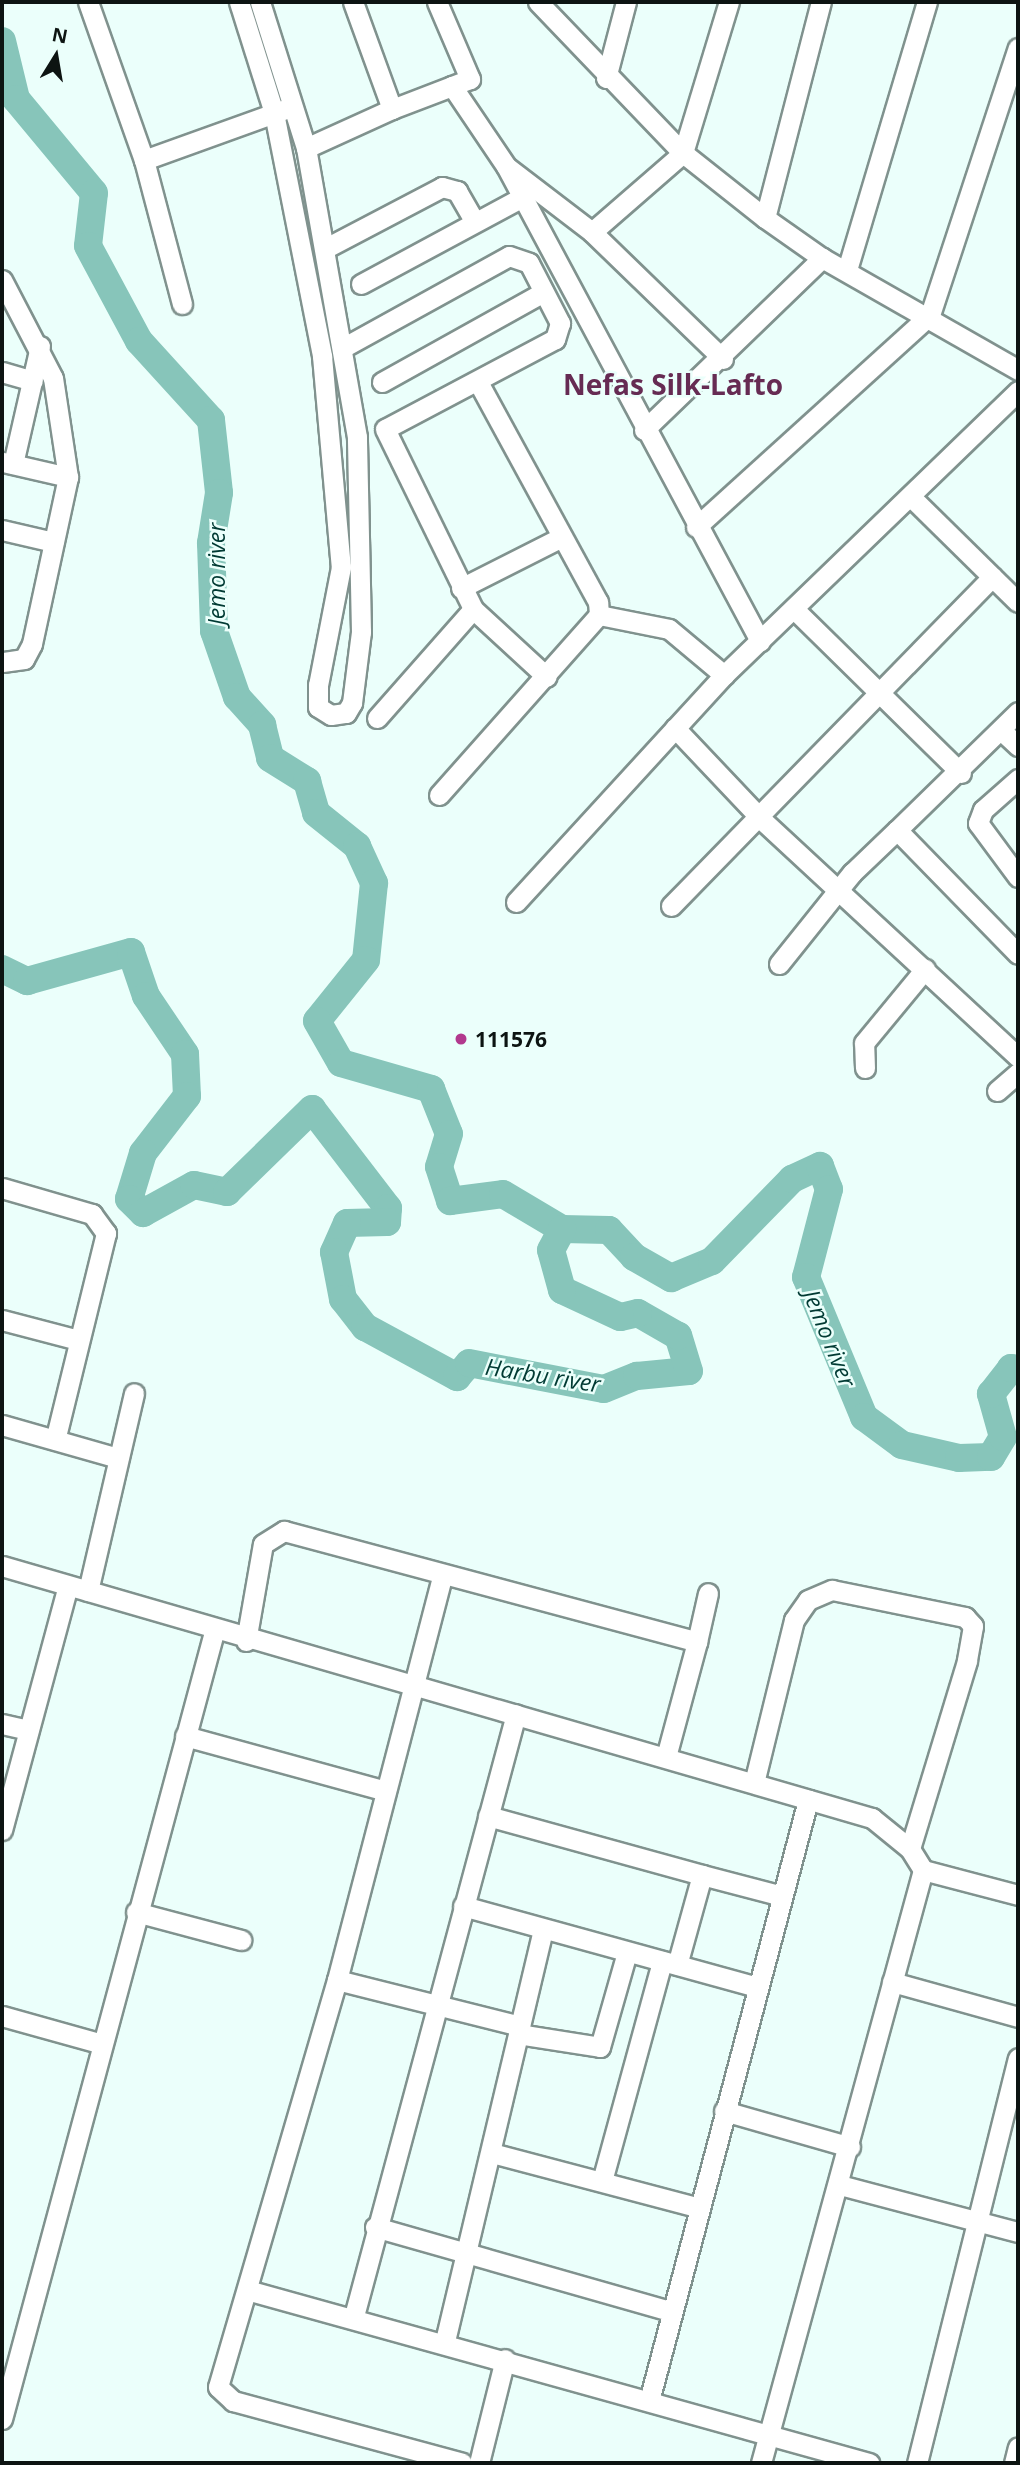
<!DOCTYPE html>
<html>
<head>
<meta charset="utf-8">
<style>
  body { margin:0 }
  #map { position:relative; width:1020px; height:2465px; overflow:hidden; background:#ebfffb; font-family:"Open Sans",sans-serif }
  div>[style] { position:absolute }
  .river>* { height:28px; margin:-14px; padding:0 14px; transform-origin:14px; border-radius:14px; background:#87c5ba }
  .roads { filter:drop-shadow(2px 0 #80928e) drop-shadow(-2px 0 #80928e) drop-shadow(0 2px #80928e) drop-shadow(0 -2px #80928e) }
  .minor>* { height:19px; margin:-9.5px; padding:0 9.5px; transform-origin:9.5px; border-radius:9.5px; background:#fff }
  .dots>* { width:19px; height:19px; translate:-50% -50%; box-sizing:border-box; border:4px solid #ebfffb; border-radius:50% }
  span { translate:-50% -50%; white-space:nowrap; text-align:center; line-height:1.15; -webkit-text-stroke:5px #ebfffb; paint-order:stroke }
  .poi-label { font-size:21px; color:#0d1412; font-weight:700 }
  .left { translate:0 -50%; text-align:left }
  .water-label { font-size:23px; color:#003a33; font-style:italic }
  .district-label { font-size:28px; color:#662b53; font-weight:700 }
  .frame { position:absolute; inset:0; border:4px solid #0d1412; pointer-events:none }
  .north { position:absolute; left:21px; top:21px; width:70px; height:70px; -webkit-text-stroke:5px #ebfffb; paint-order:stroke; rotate:11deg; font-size:19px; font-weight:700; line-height:28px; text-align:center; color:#0d1412 }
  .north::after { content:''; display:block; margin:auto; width:24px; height:32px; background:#0d1412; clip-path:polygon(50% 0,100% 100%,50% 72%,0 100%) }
</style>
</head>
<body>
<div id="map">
  <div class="river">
    <i style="left:2px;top:41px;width:60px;rotate:76.4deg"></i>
    <i style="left:16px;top:99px;width:122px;rotate:50.3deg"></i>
    <i style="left:94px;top:193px;width:53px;rotate:96.5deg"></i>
    <i style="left:88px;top:246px;width:108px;rotate:61.8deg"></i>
    <i style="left:139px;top:341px;width:107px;rotate:47.7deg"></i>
    <i style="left:211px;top:420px;width:73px;rotate:83.7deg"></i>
    <i style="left:219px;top:493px;width:51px;rotate:99.1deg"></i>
    <i style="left:211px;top:543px;width:88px;rotate:88deg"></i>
    <i style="left:214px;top:631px;width:70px;rotate:70.8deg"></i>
    <i style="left:237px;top:697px;width:38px;rotate:48deg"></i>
    <i style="left:262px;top:725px;width:34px;rotate:76deg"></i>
    <i style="left:270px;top:758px;width:44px;rotate:31.9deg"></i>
    <i style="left:307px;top:781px;width:33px;rotate:74deg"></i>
    <i style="left:316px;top:813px;width:53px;rotate:38.8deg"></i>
    <i style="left:357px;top:846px;width:41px;rotate:65.3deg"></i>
    <i style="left:374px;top:883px;width:77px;rotate:95.9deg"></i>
    <i style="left:366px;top:960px;width:78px;rotate:128.8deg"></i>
    <i style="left:317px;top:1021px;width:48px;rotate:60.3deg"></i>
    <i style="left:341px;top:1063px;width:94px;rotate:16.1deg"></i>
    <i style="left:431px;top:1089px;width:48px;rotate:68.2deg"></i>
    <i style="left:449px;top:1134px;width:34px;rotate:107deg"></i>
    <i style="left:439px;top:1167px;width:36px;rotate:72deg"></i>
    <i style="left:450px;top:1201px;width:53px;rotate:-7.5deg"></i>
    <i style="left:503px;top:1194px;width:69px;rotate:30.7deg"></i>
    <i style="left:562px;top:1229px;width:47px;rotate:1.2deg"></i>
    <i style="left:609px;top:1230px;width:37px;rotate:47deg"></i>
    <i style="left:634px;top:1257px;width:43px;rotate:29.6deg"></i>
    <i style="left:671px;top:1278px;width:44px;rotate:-22.5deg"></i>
    <i style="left:712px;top:1261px;width:115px;rotate:-45.7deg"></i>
    <i style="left:792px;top:1179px;width:31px;rotate:-25deg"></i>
    <i style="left:820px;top:1166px;width:25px;rotate:69deg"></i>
    <i style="left:829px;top:1189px;width:91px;rotate:104.6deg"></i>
    <i style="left:806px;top:1277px;width:152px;rotate:67.5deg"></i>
    <i style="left:864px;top:1417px;width:47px;rotate:36.4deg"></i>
    <i style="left:902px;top:1445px;width:58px;rotate:12.8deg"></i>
    <i style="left:959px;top:1458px;width:32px;rotate:-2deg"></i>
    <i style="left:991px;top:1457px;width:23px;rotate:-59deg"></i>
    <i style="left:1003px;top:1437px;width:45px;rotate:-105.6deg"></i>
    <i style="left:991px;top:1394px;width:33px;rotate:-52deg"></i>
    <i style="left:1011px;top:1368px;width:7px;rotate:8deg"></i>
    <i style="left:2px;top:969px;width:28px;rotate:26deg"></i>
    <i style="left:27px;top:981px;width:108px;rotate:-15.6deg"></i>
    <i style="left:131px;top:952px;width:46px;rotate:71.2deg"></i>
    <i style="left:146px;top:996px;width:70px;rotate:56.1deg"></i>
    <i style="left:185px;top:1054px;width:42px;rotate:87.3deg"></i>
    <i style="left:187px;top:1096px;width:72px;rotate:127.7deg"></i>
    <i style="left:143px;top:1153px;width:48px;rotate:106.9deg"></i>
    <i style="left:129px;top:1199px;width:20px;rotate:45deg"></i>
    <i style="left:143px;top:1213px;width:58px;rotate:-28.8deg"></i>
    <i style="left:194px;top:1185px;width:34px;rotate:12deg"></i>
    <i style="left:227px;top:1192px;width:119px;rotate:-44.3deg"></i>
    <i style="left:312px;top:1109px;width:125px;rotate:52.5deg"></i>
    <i style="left:388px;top:1208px;width:14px;rotate:94deg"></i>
    <i style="left:387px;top:1222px;width:40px;rotate:178.6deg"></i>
    <i style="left:347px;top:1223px;width:32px;rotate:114deg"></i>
    <i style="left:334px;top:1252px;width:48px;rotate:79.2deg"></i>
    <i style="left:343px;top:1299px;width:36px;rotate:52deg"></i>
    <i style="left:365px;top:1327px;width:105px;rotate:28.5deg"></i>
    <i style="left:457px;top:1377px;width:18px;rotate:-49deg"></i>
    <i style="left:469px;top:1363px;width:137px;rotate:10.9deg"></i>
    <i style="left:604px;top:1389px;width:35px;rotate:-22deg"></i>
    <i style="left:637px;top:1376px;width:52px;rotate:-5.5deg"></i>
    <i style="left:689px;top:1371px;width:37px;rotate:-107deg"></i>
    <i style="left:678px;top:1336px;width:46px;rotate:-150.1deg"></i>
    <i style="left:638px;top:1313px;width:18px;rotate:167deg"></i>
    <i style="left:620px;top:1317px;width:64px;rotate:-155deg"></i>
    <i style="left:562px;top:1290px;width:41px;rotate:-105.4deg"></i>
    <i style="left:551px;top:1250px;width:24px;rotate:-62deg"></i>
  </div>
  <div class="roads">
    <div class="minor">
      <i style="left:88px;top:2px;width:168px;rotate:70.5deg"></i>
      <i style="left:144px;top:160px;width:149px;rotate:75.2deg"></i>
      <i style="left:239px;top:2px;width:116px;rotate:72.5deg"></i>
      <i style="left:274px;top:113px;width:248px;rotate:78.8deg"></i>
      <i style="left:322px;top:356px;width:212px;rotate:84.9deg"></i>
      <i style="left:341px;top:567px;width:120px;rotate:101deg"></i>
      <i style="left:318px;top:685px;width:22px;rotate:90deg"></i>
      <i style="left:318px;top:707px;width:15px;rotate:32deg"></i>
      <i style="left:331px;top:715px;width:15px;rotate:-8deg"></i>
      <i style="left:346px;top:713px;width:12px;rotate:-59deg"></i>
      <i style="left:352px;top:703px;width:72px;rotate:-82.8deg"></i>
      <i style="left:361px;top:632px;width:195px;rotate:-91.2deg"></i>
      <i style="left:357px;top:437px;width:293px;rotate:-100deg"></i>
      <i style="left:306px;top:148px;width:153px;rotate:-107.5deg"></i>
      <i style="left:353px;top:2px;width:114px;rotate:70deg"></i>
      <i style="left:392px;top:109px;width:64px;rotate:-21deg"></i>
      <i style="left:437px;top:2px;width:84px;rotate:66.8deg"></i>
      <i style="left:470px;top:79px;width:19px;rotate:159deg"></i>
      <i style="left:452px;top:86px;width:97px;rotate:56deg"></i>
      <i style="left:506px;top:166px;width:539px;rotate:61.86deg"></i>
      <i style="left:538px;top:2px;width:209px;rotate:46.2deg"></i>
      <i style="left:683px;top:153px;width:105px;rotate:38.4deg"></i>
      <i style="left:765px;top:218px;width:70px;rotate:35.1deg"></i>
      <i style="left:822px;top:258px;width:226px;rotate:29.7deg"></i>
      <i style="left:606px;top:78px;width:79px;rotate:-75.3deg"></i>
      <i style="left:306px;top:148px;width:94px;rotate:-24.4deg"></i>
      <i style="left:144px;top:160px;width:151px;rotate:-19.8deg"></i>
      <i style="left:507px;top:167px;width:107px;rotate:37.4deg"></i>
      <i style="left:765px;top:218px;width:223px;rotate:-75.5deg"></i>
      <i style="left:326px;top:248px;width:131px;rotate:-27.7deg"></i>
      <i style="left:442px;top:187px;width:16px;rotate:15deg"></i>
      <i style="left:457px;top:191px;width:34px;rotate:60deg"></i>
      <i style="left:847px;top:270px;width:280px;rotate:-73.4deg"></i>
      <i style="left:2px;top:280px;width:110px;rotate:62.5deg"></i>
      <i style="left:53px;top:378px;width:100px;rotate:81.4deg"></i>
      <i style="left:68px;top:477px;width:171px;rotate:102.2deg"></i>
      <i style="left:32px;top:644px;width:17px;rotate:118deg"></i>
      <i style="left:24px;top:659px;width:22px;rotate:172deg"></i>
      <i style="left:361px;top:284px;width:179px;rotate:-28.3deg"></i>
      <i style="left:346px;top:346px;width:186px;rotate:-28.9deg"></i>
      <i style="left:509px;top:256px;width:21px;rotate:19deg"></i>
      <i style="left:529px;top:263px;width:68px;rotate:62.7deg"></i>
      <i style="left:560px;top:323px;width:17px;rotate:107deg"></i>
      <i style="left:555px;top:339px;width:192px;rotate:152.1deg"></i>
      <i style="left:385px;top:429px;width:200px;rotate:63.9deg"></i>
      <i style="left:473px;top:609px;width:100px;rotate:42.6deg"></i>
      <i style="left:723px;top:359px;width:182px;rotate:-135.9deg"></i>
      <i style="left:592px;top:232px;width:121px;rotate:-41deg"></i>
      <i style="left:683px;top:153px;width:158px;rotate:-73.1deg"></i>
      <i style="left:2px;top:372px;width:32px;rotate:16deg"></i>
      <i style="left:382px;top:382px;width:185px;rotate:-29.1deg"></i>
      <i style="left:644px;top:430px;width:248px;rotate:-44deg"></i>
      <i style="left:3px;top:462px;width:67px;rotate:13deg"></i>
      <i style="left:13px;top:464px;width:121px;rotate:-77.1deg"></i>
      <i style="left:912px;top:498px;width:148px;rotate:44.5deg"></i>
      <i style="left:696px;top:527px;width:316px;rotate:-42.2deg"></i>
      <i style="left:930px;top:315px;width:281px;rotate:-71.8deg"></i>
      <i style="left:2px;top:530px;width:53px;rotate:13deg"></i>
      <i style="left:461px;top:588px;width:113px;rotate:-26.8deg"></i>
      <i style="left:794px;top:609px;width:234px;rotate:44.5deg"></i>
      <i style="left:599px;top:615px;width:71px;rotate:11.3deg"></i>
      <i style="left:669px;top:629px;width:72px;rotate:39.9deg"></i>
      <i style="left:1018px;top:712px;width:169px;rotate:135.7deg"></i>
      <i style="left:897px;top:830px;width:173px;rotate:45.7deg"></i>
      <i style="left:377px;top:718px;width:145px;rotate:-48.6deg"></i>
      <i style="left:675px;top:728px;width:125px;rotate:46.6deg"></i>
      <i style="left:761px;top:819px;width:350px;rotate:42.8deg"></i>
      <i style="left:1002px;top:731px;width:22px;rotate:43deg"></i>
      <i style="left:1018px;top:779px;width:47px;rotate:138.5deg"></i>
      <i style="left:983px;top:810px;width:14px;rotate:111deg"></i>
      <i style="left:978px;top:823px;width:67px;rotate:53.5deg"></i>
      <i style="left:439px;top:795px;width:241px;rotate:-48.4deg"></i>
      <i style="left:599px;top:615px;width:13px;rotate:-94deg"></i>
      <i style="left:598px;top:602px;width:251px;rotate:-118.6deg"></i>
      <i style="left:516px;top:902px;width:308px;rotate:-47.5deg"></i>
      <i style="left:724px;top:675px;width:409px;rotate:-44deg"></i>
      <i style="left:671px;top:906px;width:460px;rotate:-45.7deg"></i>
      <i style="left:779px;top:964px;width:117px;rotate:-51.3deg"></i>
      <i style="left:852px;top:873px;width:62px;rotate:-43.7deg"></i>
      <i style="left:865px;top:1068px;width:25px;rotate:-92deg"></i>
      <i style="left:864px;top:1043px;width:96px;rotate:-50.5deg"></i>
      <i style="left:997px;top:1091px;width:28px;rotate:-41deg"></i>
      <i style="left:2px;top:1188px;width:94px;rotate:16.1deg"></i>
      <i style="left:92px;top:1214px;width:24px;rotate:54deg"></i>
      <i style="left:106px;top:1233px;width:213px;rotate:103.8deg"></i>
      <i style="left:2px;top:1320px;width:79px;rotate:14.7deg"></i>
      <i style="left:2px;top:1425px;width:121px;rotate:15.9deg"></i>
      <i style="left:2px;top:1566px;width:906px;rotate:16.15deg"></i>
      <i style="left:872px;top:1818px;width:49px;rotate:39.2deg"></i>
      <i style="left:910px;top:1849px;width:25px;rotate:58deg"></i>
      <i style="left:923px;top:1870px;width:615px;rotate:105.28deg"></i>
      <i style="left:442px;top:1577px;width:416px;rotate:104.6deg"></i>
      <i style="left:337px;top:1980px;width:424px;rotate:106.3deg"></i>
      <i style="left:218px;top:2387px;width:21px;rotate:43deg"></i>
      <i style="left:233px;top:2401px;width:237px;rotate:15.1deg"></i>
      <i style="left:88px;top:1591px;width:203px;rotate:-76.9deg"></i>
      <i style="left:246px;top:1641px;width:98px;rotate:-80.1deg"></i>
      <i style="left:263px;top:1544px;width:25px;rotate:-32deg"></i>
      <i style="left:284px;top:1531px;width:428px;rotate:15deg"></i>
      <i style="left:697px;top:1642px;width:119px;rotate:105.1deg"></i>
      <i style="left:697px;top:1642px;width:50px;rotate:-77.3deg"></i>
      <i style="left:2px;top:1724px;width:26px;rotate:13deg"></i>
      <i style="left:185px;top:1736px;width:208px;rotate:15.3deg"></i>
      <i style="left:754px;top:1783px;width:168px;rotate:-76.2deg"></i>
      <i style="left:794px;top:1620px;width:24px;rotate:-55deg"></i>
      <i style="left:808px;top:1600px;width:26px;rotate:-23deg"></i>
      <i style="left:832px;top:1590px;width:136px;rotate:11.5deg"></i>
      <i style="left:965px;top:1617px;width:12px;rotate:48deg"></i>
      <i style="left:973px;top:1626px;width:36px;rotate:100deg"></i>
      <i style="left:967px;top:1661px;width:196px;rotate:106.9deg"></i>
      <i style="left:488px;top:1816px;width:222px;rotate:15.4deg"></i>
      <i style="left:702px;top:1875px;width:93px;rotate:105.5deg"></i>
      <i style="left:2px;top:1830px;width:253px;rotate:-74.9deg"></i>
      <i style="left:923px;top:1870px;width:98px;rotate:14.7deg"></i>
      <i style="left:702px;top:1875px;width:83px;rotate:14.7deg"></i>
      <i style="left:463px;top:1906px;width:306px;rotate:15.4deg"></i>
      <i style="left:136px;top:1912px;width:109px;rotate:14.9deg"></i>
      <i style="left:337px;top:1980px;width:189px;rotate:14.1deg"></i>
      <i style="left:892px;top:1982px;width:131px;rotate:15.5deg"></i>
      <i style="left:2px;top:2016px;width:101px;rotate:15.6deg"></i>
      <i style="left:518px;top:2034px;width:83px;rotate:9deg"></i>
      <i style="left:600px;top:2047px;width:99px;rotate:-74.1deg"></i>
      <i style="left:724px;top:2111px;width:131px;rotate:15.9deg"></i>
      <i style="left:492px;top:2153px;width:215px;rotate:14.8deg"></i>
      <i style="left:602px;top:2181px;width:228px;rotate:-74.7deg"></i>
      <i style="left:840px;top:2185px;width:184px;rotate:14.8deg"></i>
      <i style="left:375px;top:2227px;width:307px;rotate:15.9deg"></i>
      <i style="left:247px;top:2290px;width:646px;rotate:15.54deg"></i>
      <i style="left:354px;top:2316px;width:623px;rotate:-74.94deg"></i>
      <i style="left:445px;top:2341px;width:423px;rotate:-76.6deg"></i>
      <i style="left:649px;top:2401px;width:622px;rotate:-75.18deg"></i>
      <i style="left:2px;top:2419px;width:815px;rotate:-74.92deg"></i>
      <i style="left:479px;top:2463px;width:107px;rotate:-76deg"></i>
      <i style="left:917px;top:2463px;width:417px;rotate:-76deg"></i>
      <i style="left:1014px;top:2463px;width:16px;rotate:-76deg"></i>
    </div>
  </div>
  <div class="dots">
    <i style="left:461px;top:1039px;background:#b2398e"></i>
  </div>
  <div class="poi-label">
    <span class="left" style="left:475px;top:1039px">111576</span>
  </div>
  <div class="water-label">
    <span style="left:216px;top:574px;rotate:-90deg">Jemo river</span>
    <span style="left:830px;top:1338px;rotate:68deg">Jemo river</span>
    <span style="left:543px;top:1375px;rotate:9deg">Harbu river</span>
  </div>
  <div class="district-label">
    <span style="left:673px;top:384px">Nefas Silk-Lafto</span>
  </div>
  <div class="frame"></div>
  <div class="north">N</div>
</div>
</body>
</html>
